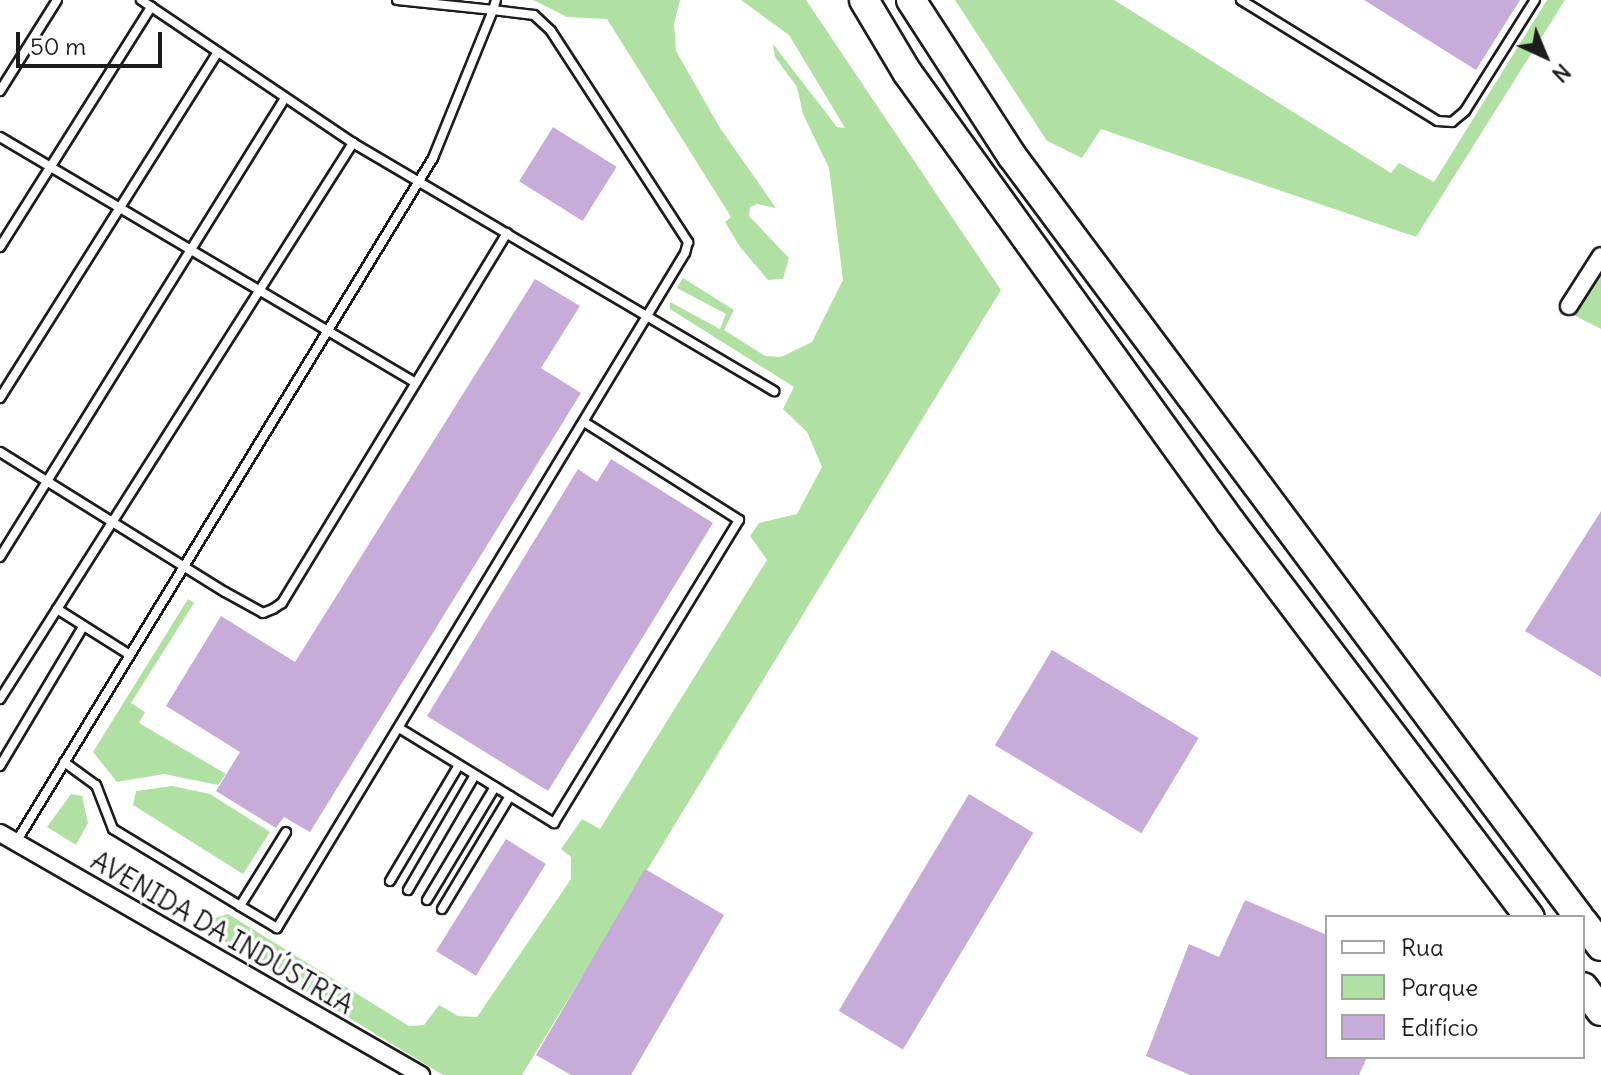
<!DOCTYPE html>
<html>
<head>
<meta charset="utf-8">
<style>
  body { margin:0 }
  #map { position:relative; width:1601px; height:1075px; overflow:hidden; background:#fff; font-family:Delius,sans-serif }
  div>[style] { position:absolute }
  .green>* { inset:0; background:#b0e1a2 }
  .building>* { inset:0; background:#c7abd8; transform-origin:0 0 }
  .roads { filter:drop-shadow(2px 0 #1c1c1c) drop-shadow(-2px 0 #1c1c1c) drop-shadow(0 2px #1c1c1c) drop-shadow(0 -2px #1c1c1c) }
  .lane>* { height:8px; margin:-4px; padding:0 4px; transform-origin:4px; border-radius:4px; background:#fff }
  .street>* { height:16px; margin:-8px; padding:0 8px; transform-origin:8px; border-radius:8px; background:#fff }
  .highway>* { height:28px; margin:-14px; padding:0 14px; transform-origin:14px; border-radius:14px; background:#fff }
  span { translate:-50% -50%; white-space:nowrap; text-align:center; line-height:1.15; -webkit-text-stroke:7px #fff; paint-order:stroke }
  .street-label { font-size:26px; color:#1c1c1c }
  .legend { position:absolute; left:1325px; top:915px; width:260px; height:144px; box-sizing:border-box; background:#fff; border:2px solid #a4a4a4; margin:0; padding:10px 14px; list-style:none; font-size:24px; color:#1c1c1c }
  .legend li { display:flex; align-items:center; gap:16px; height:40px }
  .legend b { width:40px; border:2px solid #a4a4a4 }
  .north { position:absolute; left:1505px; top:16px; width:80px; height:80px; -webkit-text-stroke:6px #fff; paint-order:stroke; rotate:136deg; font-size:22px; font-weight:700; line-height:32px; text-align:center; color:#1c1c1c }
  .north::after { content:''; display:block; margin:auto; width:28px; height:36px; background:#1c1c1c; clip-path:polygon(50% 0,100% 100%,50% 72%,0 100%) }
  .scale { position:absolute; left:16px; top:32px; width:146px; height:36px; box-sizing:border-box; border:4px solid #1c1c1c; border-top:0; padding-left:10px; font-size:24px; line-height:28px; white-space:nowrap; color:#1c1c1c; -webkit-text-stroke:6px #fff; paint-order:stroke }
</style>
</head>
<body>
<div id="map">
  <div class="green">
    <i style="clip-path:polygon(533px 0,680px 0,674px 24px,676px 51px,720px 128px,776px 208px,757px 204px,750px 207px,749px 216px,789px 258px,783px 279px,768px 280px,740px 247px,725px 222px,731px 217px,607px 19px,567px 17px)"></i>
    <i style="clip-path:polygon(741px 0,806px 0,1001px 290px,522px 1075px,443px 1075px,205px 930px,215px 918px,228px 914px,409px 1026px,424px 1025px,439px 1005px,458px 1016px,477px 1017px,571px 879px,571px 857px,561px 849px,582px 819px,600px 829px,767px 560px,750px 536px,759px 523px,797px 514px,822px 467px,807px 432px,783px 409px,794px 387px,670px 309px,670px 302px,720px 329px,726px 314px,677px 288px,683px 278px,734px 310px,724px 330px,765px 356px,781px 357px,812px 342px,843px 280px,829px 168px,803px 114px,797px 87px,775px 57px,773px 44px,837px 127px,845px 128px,789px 35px)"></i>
    <i style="clip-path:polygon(955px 0,1114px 0,1391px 173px,1399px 163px,1434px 182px,1547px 0,1565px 0,1416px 237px,1101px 129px,1082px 158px,1047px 141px)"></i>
    <i style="clip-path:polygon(1601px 260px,1601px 329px,1568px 312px)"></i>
    <i style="clip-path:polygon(188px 599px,194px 603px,131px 703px,145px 712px,139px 723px,226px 774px,218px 785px,164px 774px,117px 782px,93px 752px)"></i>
    <i style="clip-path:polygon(172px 786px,210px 794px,270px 832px,243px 874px,133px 805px,136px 791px)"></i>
    <i style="clip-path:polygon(71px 794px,82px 796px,88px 823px,76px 845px,47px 827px)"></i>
  </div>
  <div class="building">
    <i style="clip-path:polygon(1364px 0,1520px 0,1476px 70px)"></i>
    <i style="left:553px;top:127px;width:75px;height:64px;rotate:32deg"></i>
    <i style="clip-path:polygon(535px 279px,580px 306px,541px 368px,581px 393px,310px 832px,284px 817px,276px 828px,216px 791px,240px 752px,166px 706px,221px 616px,295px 662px)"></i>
    <i style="clip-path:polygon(611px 459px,713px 523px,548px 791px,427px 716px,578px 469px,597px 482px)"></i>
    <i style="clip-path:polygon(1601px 511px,1601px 677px,1525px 631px)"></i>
    <i style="left:1052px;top:650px;width:171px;height:111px;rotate:31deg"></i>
    <i style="left:969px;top:794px;width:75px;height:253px;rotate:31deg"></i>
    <i style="left:506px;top:839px;width:47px;height:132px;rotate:32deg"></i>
    <i style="clip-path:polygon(645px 869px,724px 915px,631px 1075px,571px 1075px,536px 1055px)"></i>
    <i style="clip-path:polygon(1245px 900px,1327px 935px,1327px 1057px,1367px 1057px,1359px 1075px,1190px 1075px,1146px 1056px,1189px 944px,1219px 957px)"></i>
  </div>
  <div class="roads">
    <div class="lane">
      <i style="left:141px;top:0;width:256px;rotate:34deg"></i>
      <i style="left:353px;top:143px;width:489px;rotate:30.5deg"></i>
      <i style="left:397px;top:0;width:97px;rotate:5.9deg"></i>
      <i style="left:493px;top:10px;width:10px;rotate:-73deg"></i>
      <i style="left:1241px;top:0;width:231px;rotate:31.6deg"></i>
      <i style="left:1438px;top:121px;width:14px;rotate:4deg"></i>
      <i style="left:1452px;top:122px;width:17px;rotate:-40deg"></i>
      <i style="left:1465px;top:111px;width:131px;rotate:-57.8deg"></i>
      <i style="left:0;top:91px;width:107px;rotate:-57.9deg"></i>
      <i style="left:0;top:137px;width:483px;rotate:30.6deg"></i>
      <i style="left:0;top:247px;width:284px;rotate:-57.8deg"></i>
      <i style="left:0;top:398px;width:409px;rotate:-57.8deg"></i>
      <i style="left:0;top:452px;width:265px;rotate:31.9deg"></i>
      <i style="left:225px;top:592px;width:43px;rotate:28.9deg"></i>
      <i style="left:263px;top:613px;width:11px;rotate:-22deg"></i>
      <i style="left:273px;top:609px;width:11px;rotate:-34deg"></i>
      <i style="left:282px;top:603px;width:433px;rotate:-58.7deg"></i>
      <i style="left:0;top:557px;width:540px;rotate:-58.16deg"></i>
      <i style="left:57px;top:609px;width:86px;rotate:32.2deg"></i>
      <i style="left:0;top:699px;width:659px;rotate:-57.59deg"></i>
      <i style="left:399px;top:728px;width:182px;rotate:31.5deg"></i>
      <i style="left:554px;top:823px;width:355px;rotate:-58.6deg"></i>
      <i style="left:739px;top:520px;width:183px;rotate:-147.7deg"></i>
      <i style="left:64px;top:762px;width:39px;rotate:36deg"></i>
      <i style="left:96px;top:785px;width:47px;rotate:68.9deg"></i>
      <i style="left:113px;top:829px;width:149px;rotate:31.2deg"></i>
      <i style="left:240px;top:906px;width:87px;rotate:-58.1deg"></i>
      <i style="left:0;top:766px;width:162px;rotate:-59.2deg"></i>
      <i style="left:16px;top:842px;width:801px;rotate:-58.63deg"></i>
      <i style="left:433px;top:158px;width:160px;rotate:-67.9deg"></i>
      <i style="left:493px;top:10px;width:41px;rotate:7deg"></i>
      <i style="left:534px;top:15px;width:23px;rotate:43deg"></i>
      <i style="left:551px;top:31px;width:252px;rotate:57deg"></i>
      <i style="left:688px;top:242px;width:11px;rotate:105deg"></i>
      <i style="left:685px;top:253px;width:789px;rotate:121.15deg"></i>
      <i style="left:277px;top:928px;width:43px;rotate:-149.3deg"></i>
      <i style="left:390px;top:881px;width:135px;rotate:-59.3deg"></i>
      <i style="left:408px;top:890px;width:133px;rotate:-59.8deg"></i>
      <i style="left:427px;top:900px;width:132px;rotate:-59deg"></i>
      <i style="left:442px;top:909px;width:132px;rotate:-59deg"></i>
    </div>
    <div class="street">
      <i style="left:1569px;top:306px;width:59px;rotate:-57.4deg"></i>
      <i style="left:0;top:833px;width:486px;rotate:29.9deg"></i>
    </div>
    <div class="highway">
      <i style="left:864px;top:0;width:84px;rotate:59.2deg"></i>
      <i style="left:907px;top:72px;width:553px;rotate:54.27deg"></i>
      <i style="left:1230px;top:521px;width:497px;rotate:52.9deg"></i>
      <i style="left:911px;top:0;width:186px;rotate:57.1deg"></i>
      <i style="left:1012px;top:156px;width:949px;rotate:53.31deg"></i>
      <i style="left:1583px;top:922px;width:30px;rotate:53deg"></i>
      <i style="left:1583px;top:987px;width:30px;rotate:53deg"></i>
    </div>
  </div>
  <div class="street-label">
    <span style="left:222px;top:933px;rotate:30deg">AVENIDA DA INDÚSTRIA</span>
  </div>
  <ul class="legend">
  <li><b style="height:10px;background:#fff"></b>Rua</li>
  <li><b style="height:22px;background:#b0e1a2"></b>Parque</li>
  <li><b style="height:22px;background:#c7abd8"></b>Edifício</li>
  </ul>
  <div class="north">N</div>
  <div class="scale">50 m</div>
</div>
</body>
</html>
